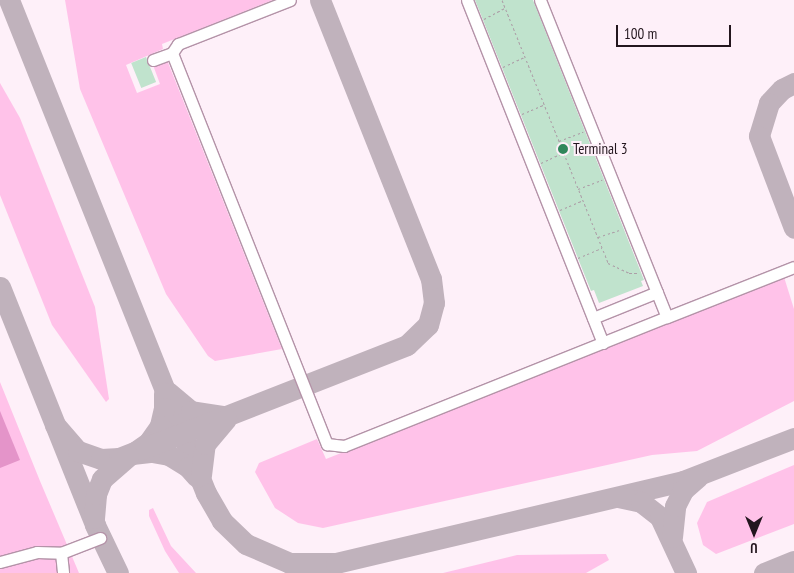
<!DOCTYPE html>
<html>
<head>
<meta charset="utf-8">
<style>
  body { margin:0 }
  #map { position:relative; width:794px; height:573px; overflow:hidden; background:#fef0f9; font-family:"PT Sans Narrow",sans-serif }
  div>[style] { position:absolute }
  .green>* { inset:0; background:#ffc2e9 }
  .water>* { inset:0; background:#e494c9 }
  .taxiway>* { height:21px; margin:-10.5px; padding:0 10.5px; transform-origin:10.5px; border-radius:10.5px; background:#c0b2bc }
  .building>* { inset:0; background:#c0e3cd; transform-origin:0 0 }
  .path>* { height:1px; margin-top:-0.5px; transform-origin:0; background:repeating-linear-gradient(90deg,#ac9ea7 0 2.5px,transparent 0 5px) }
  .roads { filter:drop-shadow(1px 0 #b493a8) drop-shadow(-1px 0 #b493a8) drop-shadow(0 1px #b493a8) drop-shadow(0 -1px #b493a8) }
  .minor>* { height:11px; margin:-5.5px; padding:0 5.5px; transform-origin:5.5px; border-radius:5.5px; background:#fff }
  .dots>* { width:14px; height:14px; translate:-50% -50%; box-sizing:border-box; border:2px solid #fef0f9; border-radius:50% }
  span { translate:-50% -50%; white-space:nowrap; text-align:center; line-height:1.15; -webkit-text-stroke:4px #fef0f9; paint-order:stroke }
  .poi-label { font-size:15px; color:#23161e }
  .left { translate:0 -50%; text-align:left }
  .north { position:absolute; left:729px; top:508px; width:50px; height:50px; -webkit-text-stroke:4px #fef0f9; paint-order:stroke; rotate:180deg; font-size:14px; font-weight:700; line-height:20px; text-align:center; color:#23161e }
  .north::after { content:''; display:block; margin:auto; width:18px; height:22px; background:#23161e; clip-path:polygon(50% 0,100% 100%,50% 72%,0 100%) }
  .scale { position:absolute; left:616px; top:25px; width:115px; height:22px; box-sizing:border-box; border:2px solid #23161e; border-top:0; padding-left:6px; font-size:15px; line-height:18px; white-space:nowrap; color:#23161e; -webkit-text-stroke:4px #fef0f9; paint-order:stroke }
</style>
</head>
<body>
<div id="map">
  <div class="green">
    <i style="clip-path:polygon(65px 0,273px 0,162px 44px,163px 49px,126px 65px,137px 93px,160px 84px,153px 65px,167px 60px,282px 349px,215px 361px,208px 356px,166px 294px,80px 89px)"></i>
    <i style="clip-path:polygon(0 83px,20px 118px,95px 307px,109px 399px,106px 402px,52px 325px,0 195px)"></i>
    <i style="clip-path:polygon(784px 277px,794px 309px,794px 401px,697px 451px,652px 455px,323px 528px,298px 523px,275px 508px,255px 472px,259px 463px,317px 439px,326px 459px)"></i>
    <i style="clip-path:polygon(0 382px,40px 481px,79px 573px,0 573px)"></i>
    <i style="clip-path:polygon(794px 465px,794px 524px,716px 554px,703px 545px,697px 523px,707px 502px)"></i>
    <i style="clip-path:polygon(153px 508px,171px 546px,196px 573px,179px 573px,165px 551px,149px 516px,149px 510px)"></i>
    <i style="clip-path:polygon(606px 554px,609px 560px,586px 573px,443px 573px,517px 555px)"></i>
  </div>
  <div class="water">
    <i style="clip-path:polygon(0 411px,20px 460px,0 468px)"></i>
  </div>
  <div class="taxiway">
    <i style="left:9px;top:0;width:531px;rotate:68.22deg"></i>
    <i style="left:206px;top:493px;width:32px;rotate:60deg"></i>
    <i style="left:222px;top:521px;width:33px;rotate:44deg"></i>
    <i style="left:246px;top:544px;width:48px;rotate:23.4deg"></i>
    <i style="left:290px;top:563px;width:46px"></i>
    <i style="left:336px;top:563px;width:357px;rotate:-13.3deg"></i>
    <i style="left:683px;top:481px;width:119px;rotate:-21.2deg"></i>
    <i style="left:794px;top:83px;width:13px;rotate:153deg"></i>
    <i style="left:782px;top:89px;width:19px;rotate:133deg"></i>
    <i style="left:769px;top:103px;width:34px;rotate:107deg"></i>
    <i style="left:759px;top:136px;width:98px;rotate:69.2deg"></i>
    <i style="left:0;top:287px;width:256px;rotate:68.2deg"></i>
    <i style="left:95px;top:525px;width:53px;rotate:64.4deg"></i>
    <i style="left:168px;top:392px;width:30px;rotate:40deg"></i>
    <i style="left:191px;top:411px;width:33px;rotate:9deg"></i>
    <i style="left:164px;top:393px;width:15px;rotate:90deg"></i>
    <i style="left:164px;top:408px;width:18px;rotate:103deg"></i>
    <i style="left:160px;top:426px;width:19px;rotate:125deg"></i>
    <i style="left:149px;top:442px;width:21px;rotate:145deg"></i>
    <i style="left:132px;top:454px;width:20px;rotate:-6deg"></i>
    <i style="left:152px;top:452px;width:17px;rotate:10deg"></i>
    <i style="left:169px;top:455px;width:22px;rotate:32deg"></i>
    <i style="left:188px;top:467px;width:13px;rotate:48deg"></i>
    <i style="left:55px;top:425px;width:35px;rotate:49deg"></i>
    <i style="left:78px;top:451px;width:24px;rotate:19deg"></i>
    <i style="left:101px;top:459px;width:18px;rotate:-3deg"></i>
    <i style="left:119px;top:458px;width:309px;rotate:-21.4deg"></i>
    <i style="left:407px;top:345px;width:29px;rotate:-44deg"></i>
    <i style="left:428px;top:325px;width:23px;rotate:-75deg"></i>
    <i style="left:434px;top:303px;width:24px;rotate:-97deg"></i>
    <i style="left:431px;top:279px;width:300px;rotate:-111.7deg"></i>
    <i style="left:201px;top:475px;width:31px;rotate:-83deg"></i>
    <i style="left:205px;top:444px;width:33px;rotate:-50deg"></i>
    <i style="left:618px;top:497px;width:24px;rotate:12deg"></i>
    <i style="left:641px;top:502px;width:24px;rotate:38deg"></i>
    <i style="left:660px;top:517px;width:62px;rotate:65.1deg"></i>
    <i style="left:94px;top:518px;width:24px;rotate:-85deg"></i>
    <i style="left:96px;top:494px;width:16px;rotate:-68deg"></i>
    <i style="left:102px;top:479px;width:35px;rotate:-41deg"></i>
    <i style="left:672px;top:537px;width:31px;rotate:-84deg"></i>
    <i style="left:675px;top:506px;width:18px;rotate:-63deg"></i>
    <i style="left:683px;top:490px;width:20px;rotate:-41deg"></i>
    <i style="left:764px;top:573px;width:32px;rotate:-22deg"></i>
  </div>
  <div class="building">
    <i style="clip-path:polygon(475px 0,533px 0,644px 280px,641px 281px,643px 286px,599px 303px,594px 290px,591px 291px)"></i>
    <i style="left:146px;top:57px;width:27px;height:16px;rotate:68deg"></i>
  </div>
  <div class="path">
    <i style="left:502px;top:0;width:284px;rotate:68deg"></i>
    <i style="left:608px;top:263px;width:23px;rotate:25deg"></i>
    <i style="left:629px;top:273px;width:10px"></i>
    <i style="left:484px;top:19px;width:24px;rotate:-28deg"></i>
    <i style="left:503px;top:67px;width:23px;rotate:-25deg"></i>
    <i style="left:522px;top:114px;width:23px;rotate:-23deg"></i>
    <i style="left:559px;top:141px;width:26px;rotate:-21deg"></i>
    <i style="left:541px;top:163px;width:23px;rotate:-25deg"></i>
    <i style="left:578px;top:189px;width:26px;rotate:-21deg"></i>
    <i style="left:560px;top:210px;width:25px;rotate:-23deg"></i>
    <i style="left:598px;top:237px;width:25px;rotate:-18deg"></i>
    <i style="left:578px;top:258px;width:26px;rotate:-23deg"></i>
  </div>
  <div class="roads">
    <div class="minor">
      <i style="left:467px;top:0;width:369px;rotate:68.4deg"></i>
      <i style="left:540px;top:0;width:341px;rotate:68.2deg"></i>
      <i style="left:667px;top:317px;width:136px;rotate:-21.5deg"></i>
      <i style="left:172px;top:53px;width:421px;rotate:68.4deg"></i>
      <i style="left:327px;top:444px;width:17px;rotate:7deg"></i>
      <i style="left:344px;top:446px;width:348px;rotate:-21.8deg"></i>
      <i style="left:153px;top:60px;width:20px;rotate:-20deg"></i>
      <i style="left:172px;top:53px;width:11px;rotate:-56deg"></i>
      <i style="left:178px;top:44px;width:120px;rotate:-21.4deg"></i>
      <i style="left:593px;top:318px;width:69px;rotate:-22.1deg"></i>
      <i style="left:61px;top:553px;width:20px;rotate:84deg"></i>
      <i style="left:0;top:562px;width:38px;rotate:-15deg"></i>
      <i style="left:37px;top:552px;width:24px;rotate:2deg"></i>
      <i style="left:61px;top:553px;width:42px;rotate:-21deg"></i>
    </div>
  </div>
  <div class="dots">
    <i style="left:563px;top:149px;background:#30875b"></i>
  </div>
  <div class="poi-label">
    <span class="left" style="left:573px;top:149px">Terminal 3</span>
  </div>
  <div class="north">U</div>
  <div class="scale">100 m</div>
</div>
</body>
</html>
